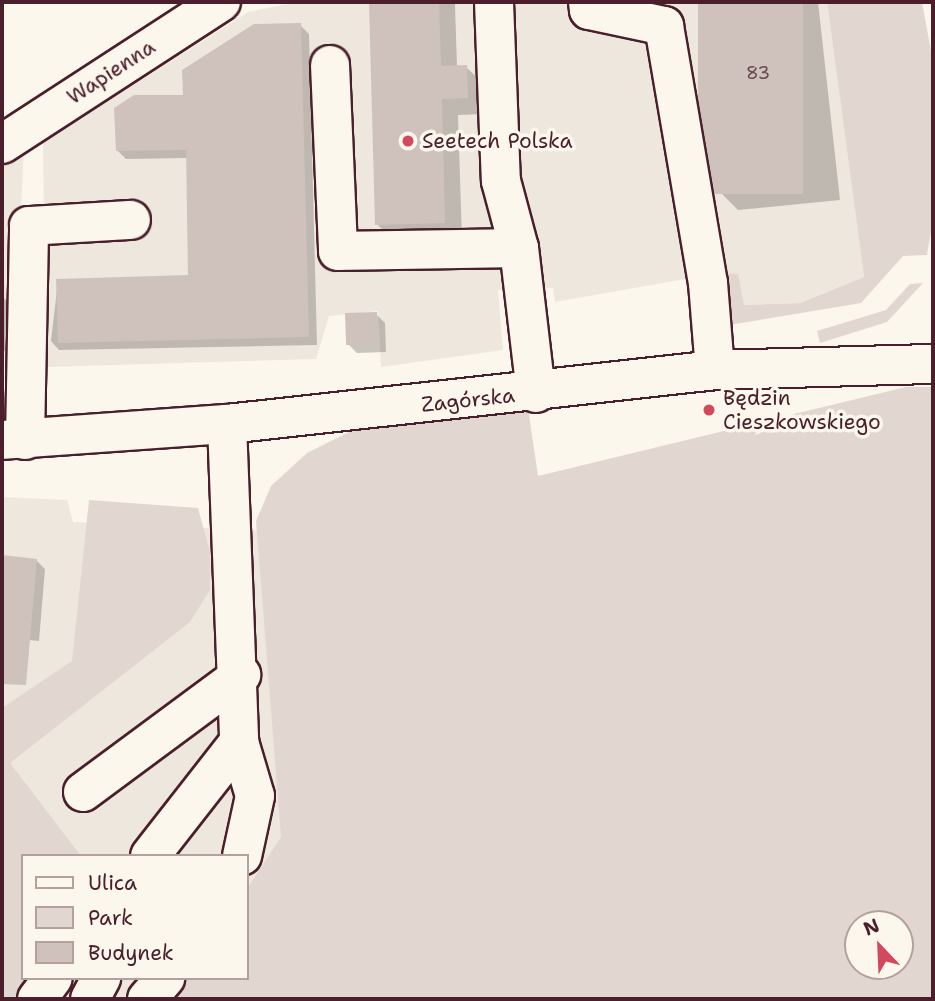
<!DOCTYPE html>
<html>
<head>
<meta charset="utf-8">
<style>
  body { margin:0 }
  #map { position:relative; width:935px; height:1001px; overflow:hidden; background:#fbf7ec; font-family:"Shantell Sans",sans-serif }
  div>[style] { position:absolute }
  .built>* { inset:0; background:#eee7de }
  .green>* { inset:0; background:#e2d7d0 }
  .shadow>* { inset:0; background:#0003 }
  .building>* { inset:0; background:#cfc2bc; transform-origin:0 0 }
  .roads { filter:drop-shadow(2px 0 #4a1f2b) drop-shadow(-2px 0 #4a1f2b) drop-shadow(0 2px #4a1f2b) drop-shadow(0 -2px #4a1f2b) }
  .minor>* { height:38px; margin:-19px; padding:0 19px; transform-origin:19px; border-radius:19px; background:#fbf7ec }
  .dots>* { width:19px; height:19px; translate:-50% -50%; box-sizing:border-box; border:4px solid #fbf7ec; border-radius:50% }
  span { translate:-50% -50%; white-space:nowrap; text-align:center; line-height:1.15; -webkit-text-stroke:7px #fbf7ec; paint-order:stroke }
  .number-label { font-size:18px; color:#6b484f }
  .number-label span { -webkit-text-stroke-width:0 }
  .street-label { font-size:21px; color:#4a1f2b }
  .poi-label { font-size:21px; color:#4a1f2b }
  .left { translate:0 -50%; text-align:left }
  .frame { position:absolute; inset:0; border:4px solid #4a1f2b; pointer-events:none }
  .legend { position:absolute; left:21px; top:854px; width:228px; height:126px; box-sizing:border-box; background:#fbf7ec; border:2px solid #b4a19f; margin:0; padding:9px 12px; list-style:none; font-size:21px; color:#4a1f2b }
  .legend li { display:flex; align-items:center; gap:14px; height:35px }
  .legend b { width:35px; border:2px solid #b4a19f }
  .north { position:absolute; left:844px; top:910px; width:70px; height:70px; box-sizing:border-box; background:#fbf7ec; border:2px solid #b4a19f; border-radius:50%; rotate:337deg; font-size:19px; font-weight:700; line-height:28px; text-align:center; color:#4a1f2b }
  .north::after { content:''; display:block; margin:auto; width:24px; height:32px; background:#d1495b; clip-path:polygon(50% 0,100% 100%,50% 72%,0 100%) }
</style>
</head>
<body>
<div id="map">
  <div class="built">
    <i style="clip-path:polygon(298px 2px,827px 2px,864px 277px,800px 303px,744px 305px,719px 273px,555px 302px,553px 288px,498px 290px,503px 350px,381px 367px,378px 311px,329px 316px,316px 359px,46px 367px,43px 143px,248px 12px)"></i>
    <i style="clip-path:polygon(24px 143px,15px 357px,2px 358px,2px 159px)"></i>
    <i style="clip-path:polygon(evenodd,2px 497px,67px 500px,73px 522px,257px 530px,308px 999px,2px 999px,2px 497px,23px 856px,247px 856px,247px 978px,23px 978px,23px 856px)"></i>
  </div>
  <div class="green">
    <i style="clip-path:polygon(827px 2px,922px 2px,933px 62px,933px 220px,927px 255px,903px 256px,861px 303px,723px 326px,719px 273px,738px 274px,744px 305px,800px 303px,864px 277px)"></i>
    <i style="clip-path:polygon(923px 283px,887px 322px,820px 343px,817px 331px,886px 310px,910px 284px)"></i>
    <i style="clip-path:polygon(evenodd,906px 387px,933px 387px,933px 999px,162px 999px,178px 978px,247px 978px,247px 889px,281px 837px,256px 521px,271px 486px,307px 453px,357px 428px,528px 408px,538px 476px,906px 387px,858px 924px,900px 924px,900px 966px,858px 966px,858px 924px)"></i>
    <i style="clip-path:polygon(89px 500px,198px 508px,210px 552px,210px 590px,190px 622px,10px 763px,81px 856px,23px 856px,23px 978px,34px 978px,18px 999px,2px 999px,2px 708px,72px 661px)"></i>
  </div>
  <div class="shadow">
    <i style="clip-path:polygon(371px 2px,455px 4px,457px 67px,466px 67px,484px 84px,484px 114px,458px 115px,462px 239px,394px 242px,377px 224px)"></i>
    <i style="clip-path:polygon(699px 2px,818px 2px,840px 200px,738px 210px,720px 192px)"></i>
    <i style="clip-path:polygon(300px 25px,309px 34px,317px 345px,59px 350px,51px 341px,58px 281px,190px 277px,188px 158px,126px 159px,117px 150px,185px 96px)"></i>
    <i style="clip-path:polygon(2px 297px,14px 305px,13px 351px,2px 351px)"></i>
    <i style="clip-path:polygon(376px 314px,385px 323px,386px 352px,357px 353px,348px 344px)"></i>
    <i style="clip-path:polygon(2px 557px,36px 560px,45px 569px,39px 641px,20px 639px,19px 656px,2px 654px)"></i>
  </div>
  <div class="building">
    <i style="clip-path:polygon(369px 2px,439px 2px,441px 66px,467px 65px,468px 98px,442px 99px,445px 223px,375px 225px)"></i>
    <i style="left:698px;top:2px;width:105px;height:192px"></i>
    <i style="clip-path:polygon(301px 23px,309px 337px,58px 343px,56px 279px,188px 275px,186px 150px,116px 151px,114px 108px,134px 95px,183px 95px,182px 70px,254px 24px)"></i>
    <i style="left:377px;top:312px;width:32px;height:32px;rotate:88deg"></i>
    <i style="clip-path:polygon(2px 555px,37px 559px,26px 685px,2px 684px)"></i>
  </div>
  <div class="roads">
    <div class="minor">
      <i style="left:494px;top:2px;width:179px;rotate:87.8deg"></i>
      <i style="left:501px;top:181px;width:69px;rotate:75deg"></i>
      <i style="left:519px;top:248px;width:146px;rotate:83.3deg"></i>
      <i style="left:588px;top:2px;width:8px;rotate:83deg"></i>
      <i style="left:589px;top:10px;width:77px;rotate:12deg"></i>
      <i style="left:664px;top:26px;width:261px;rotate:80.3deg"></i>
      <i style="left:708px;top:283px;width:87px;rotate:85.4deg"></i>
      <i style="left:330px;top:65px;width:186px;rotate:87.5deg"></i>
      <i style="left:338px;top:251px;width:181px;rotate:-0.9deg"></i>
      <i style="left:2px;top:144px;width:261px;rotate:-33deg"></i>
      <i style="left:227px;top:424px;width:318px;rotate:87.8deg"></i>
      <i style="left:239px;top:742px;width:56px;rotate:73.5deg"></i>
      <i style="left:255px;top:796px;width:61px;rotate:102.2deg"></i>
      <i style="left:2px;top:440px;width:226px;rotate:-4.1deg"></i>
      <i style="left:227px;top:424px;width:491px;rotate:-6.3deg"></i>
      <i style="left:715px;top:370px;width:218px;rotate:-1.6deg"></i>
      <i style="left:25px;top:440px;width:214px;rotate:-88.9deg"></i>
      <i style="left:29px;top:226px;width:102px;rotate:-3.4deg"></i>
      <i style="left:83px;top:792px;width:197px;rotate:-36.5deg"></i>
      <i style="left:150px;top:856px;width:145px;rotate:-52deg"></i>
      <i style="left:37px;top:999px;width:26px;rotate:-53deg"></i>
      <i style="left:90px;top:999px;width:24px;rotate:-62deg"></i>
      <i style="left:147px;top:999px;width:28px;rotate:-49deg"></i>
    </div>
  </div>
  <div class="dots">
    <i style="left:408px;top:141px;background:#d1495b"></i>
    <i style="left:709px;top:410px;background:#d1495b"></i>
  </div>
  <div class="number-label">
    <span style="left:758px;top:73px">83</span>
  </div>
  <div class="street-label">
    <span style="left:111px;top:72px;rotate:-33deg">Wapienna</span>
    <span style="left:468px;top:400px;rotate:-6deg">Zagórska</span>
  </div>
  <div class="poi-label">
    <span class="left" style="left:422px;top:141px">Seetech Polska</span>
    <span class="left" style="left:723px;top:410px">Będzin<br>Cieszkowskiego</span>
  </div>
  <div class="frame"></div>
  <ul class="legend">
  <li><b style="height:9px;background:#fbf7ec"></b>Ulica</li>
  <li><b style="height:19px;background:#e2d7d0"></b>Park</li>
  <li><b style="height:19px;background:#cfc2bc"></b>Budynek</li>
  </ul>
  <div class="north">N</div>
</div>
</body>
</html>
